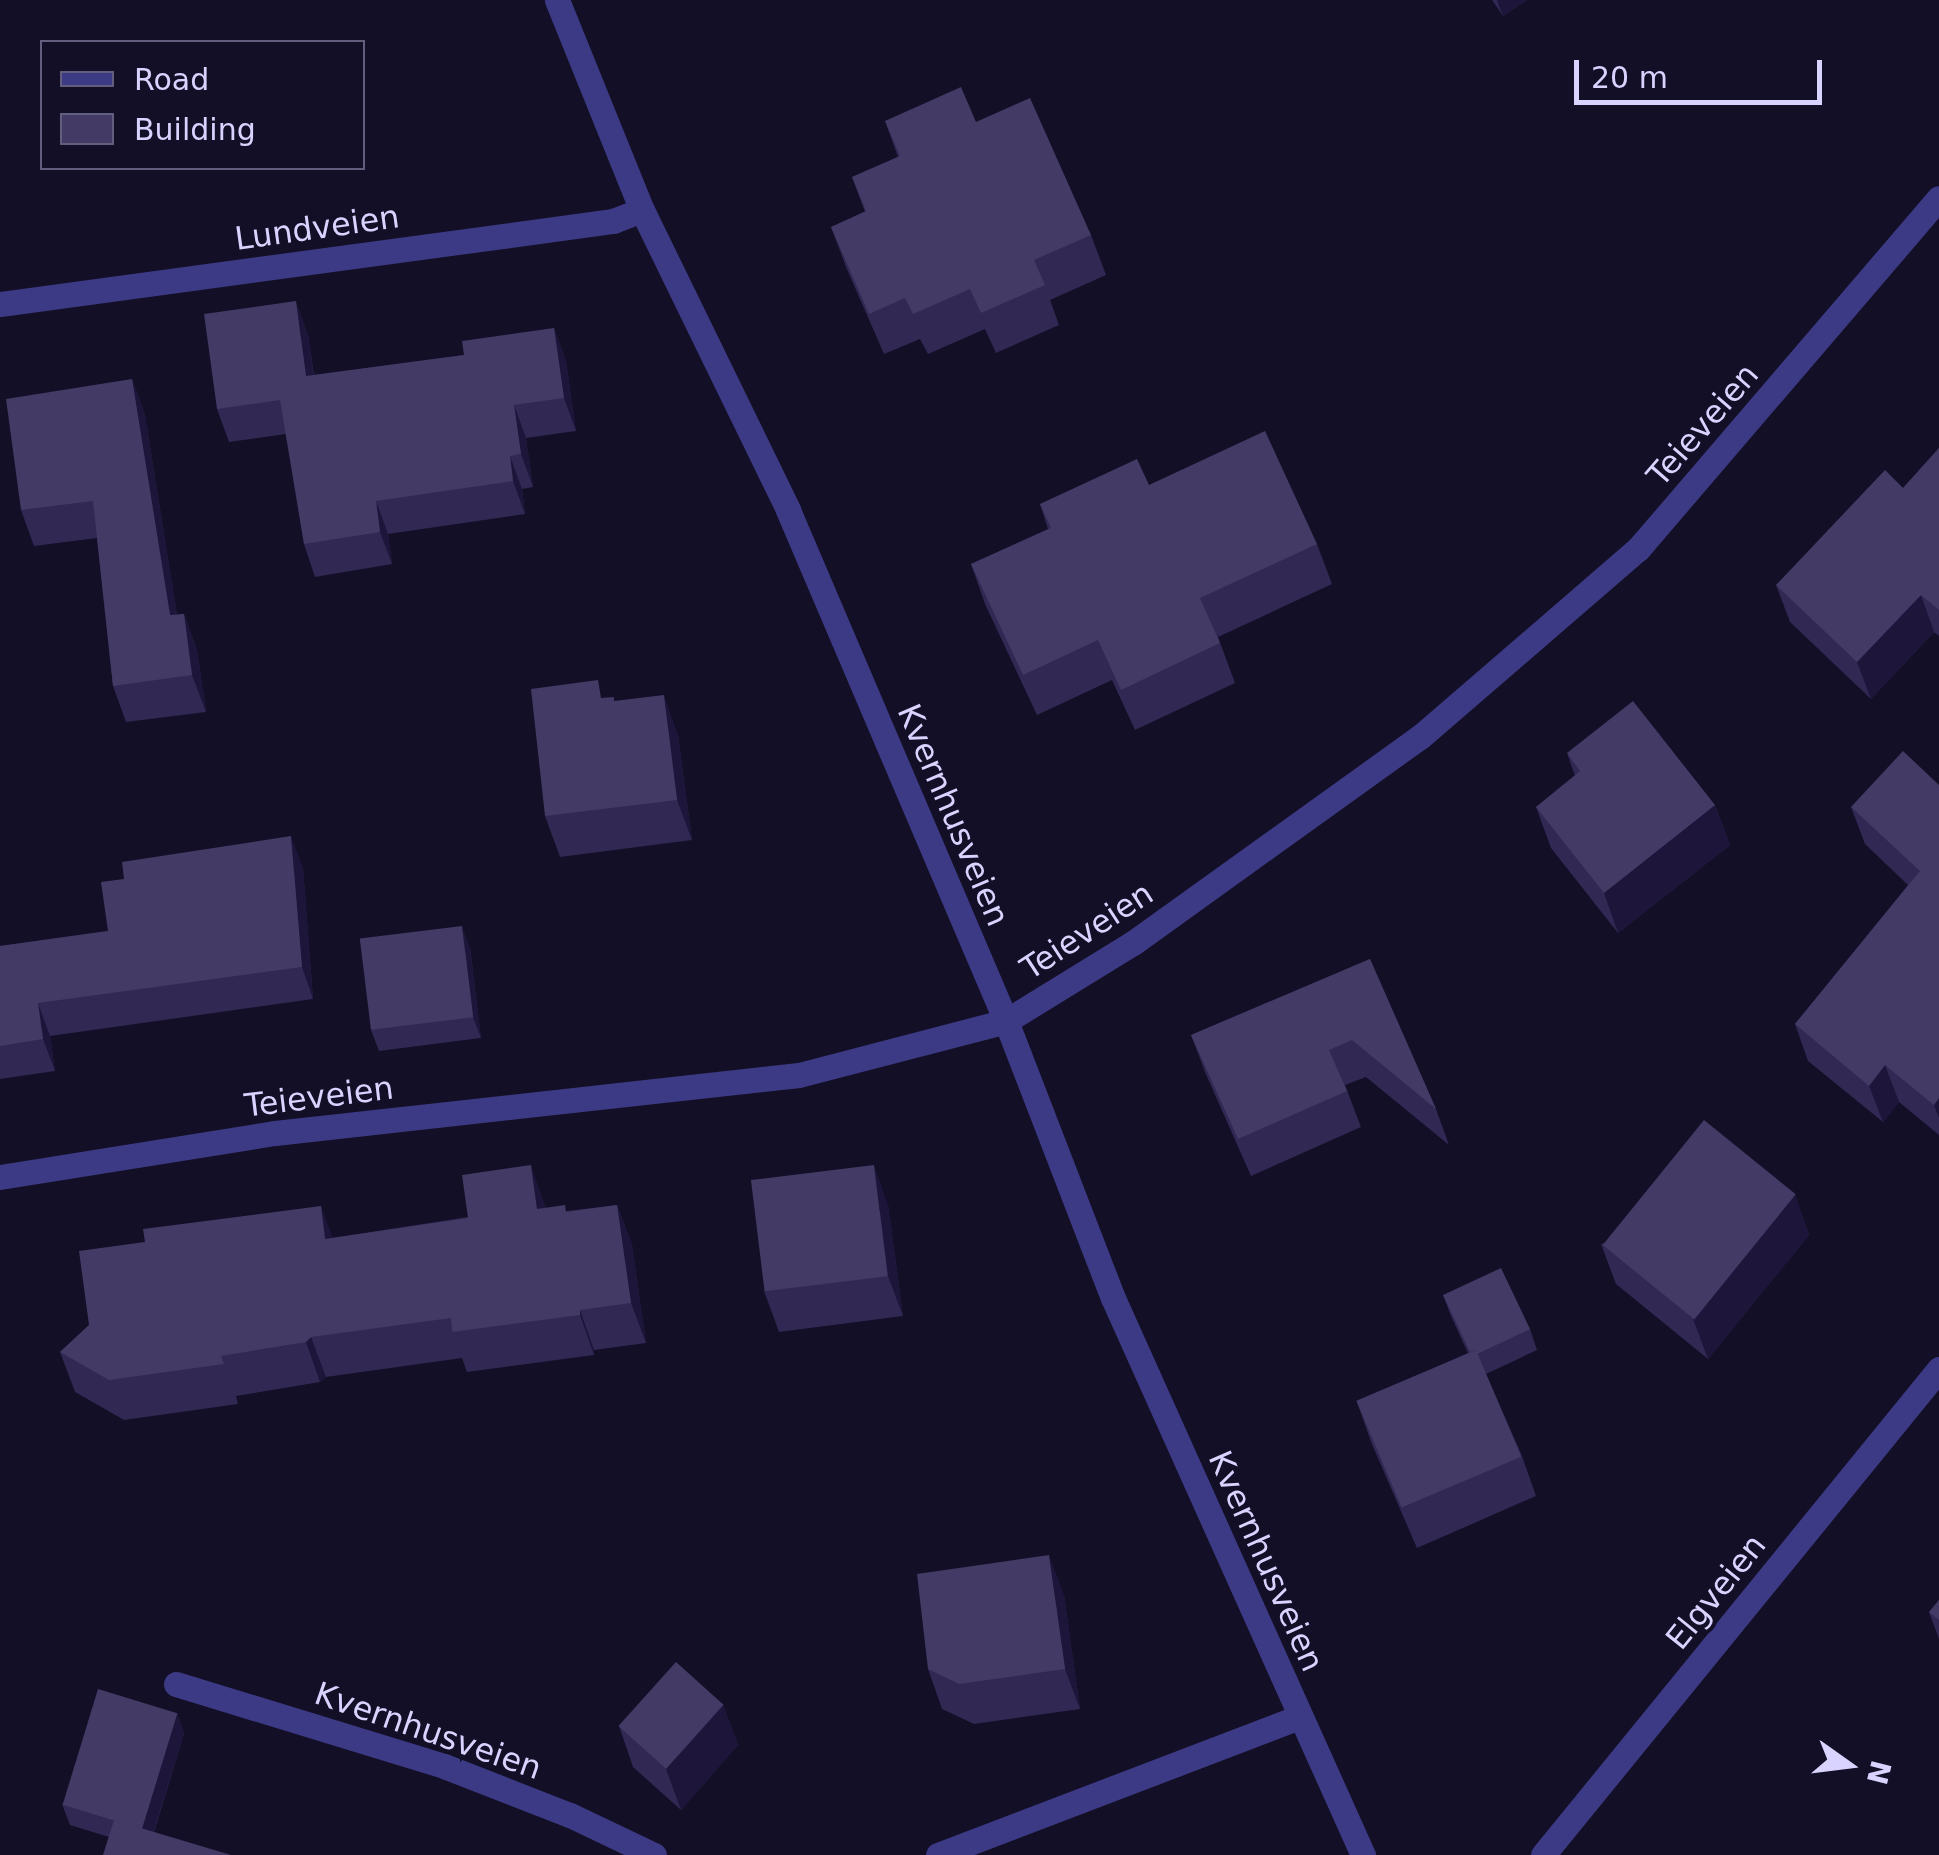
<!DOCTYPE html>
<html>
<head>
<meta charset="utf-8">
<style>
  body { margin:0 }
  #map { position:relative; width:1939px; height:1855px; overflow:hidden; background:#130f26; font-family:"DejaVu Sans",sans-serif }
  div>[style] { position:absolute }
  .street>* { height:25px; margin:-12.5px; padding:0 12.5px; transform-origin:12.5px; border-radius:12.5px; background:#3d3a85 }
  .wall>* { inset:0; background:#312854 }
  .shaded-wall>* { inset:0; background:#1d163a }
  .building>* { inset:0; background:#433a66; transform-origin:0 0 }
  span { translate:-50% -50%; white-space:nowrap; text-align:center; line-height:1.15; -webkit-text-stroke:8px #130f26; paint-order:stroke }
  .street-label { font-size:32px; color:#d9d4ff }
  .legend { position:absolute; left:40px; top:40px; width:325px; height:130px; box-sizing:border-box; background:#130f26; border:2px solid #625e7d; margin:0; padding:12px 18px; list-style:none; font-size:30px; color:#d9d4ff }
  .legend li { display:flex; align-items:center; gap:20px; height:50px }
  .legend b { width:50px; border:2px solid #625e7d }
  .north { position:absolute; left:1799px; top:1715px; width:100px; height:100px; -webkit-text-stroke:8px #130f26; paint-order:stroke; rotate:104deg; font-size:28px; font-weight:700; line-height:40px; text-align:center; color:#d9d4ff }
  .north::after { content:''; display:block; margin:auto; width:35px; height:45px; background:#d9d4ff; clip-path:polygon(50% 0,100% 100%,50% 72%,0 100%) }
  .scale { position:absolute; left:1574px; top:60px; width:248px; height:45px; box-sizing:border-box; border:5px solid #d9d4ff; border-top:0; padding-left:12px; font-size:30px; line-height:35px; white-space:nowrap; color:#d9d4ff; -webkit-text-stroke:8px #130f26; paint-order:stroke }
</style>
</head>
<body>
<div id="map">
  <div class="street">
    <i style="left:557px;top:0;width:227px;rotate:68deg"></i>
    <i style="left:642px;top:210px;width:334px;rotate:64deg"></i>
    <i style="left:788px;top:510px;width:556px;rotate:66.9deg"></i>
    <i style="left:1006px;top:1021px;width:297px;rotate:68.9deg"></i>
    <i style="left:1113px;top:1298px;width:611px;rotate:65.83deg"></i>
    <i style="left:0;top:304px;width:619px;rotate:-7.71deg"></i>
    <i style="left:613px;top:221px;width:31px;rotate:-21deg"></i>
    <i style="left:0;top:1177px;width:278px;rotate:-9.1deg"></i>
    <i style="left:275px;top:1133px;width:527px;rotate:-6.32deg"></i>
    <i style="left:799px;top:1075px;width:214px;rotate:-14.6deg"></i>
    <i style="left:1006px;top:1021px;width:149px;rotate:-31.6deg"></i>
    <i style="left:1133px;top:943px;width:353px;rotate:-35.7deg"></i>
    <i style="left:1420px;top:737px;width:288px;rotate:-40.8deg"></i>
    <i style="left:1638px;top:549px;width:462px;rotate:-49.4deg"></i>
    <i style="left:176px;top:1684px;width:280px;rotate:17deg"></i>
    <i style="left:444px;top:1766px;width:135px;rotate:21.3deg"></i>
    <i style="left:570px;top:1815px;width:93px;rotate:25.5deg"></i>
    <i style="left:938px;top:1855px;width:387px;rotate:-20.9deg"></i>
    <i style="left:1543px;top:1855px;width:627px;rotate:-50.83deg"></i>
  </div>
  <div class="wall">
    <i style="clip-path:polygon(1492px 0,1527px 0,1503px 16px)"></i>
    <i style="clip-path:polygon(885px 121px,976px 122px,1091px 235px,1106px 275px,1050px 300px,1059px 325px,996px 353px,985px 329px,928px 354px,920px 339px,884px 354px,846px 267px,831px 227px,865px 212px,852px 177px,898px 157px)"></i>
    <i style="clip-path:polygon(554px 328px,566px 361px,576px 431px,526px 438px,533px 487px,522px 489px,525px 514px,388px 534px,392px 564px,315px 577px,304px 544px,286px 434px,229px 442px,217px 409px,308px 334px,314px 375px,464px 355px)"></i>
    <i style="clip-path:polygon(132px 379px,145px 415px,177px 615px,184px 614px,197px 650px,206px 712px,126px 722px,113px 686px,97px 538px,34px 546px,21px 510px)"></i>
    <i style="clip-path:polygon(1939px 448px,1939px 636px,1934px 632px,1871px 699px,1790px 622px,1776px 585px,1903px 488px)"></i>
    <i style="clip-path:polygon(1149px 485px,1317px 544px,1332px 584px,1218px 637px,1235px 683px,1135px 730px,1112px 680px,1037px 715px,985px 604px,971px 564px,1048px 529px,1040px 504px)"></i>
    <i style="clip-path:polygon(604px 698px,615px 701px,678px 735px,692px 840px,560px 857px,545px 816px)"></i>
    <i style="clip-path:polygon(1567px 753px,1715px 805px,1730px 845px,1618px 933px,1551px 848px,1536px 807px,1575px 776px)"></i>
    <i style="clip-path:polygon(1939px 785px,1939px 1135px,1899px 1102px,1883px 1122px,1808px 1061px,1795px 1024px,1908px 885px,1865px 844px,1851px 807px)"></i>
    <i style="clip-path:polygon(303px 868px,313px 999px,50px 1036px,55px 1071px,0 1079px,0 946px,108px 931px)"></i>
    <i style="clip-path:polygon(470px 947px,481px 1038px,379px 1051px,371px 1030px)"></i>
    <i style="clip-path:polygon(1370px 959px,1436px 1109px,1449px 1145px,1366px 1077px,1345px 1085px,1361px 1127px,1251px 1176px,1205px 1072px,1191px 1035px)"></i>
    <i style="clip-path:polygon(1795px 1195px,1809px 1235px,1708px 1359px,1616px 1284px,1601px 1244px)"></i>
    <i style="clip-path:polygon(545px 1205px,546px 1208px,567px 1211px,617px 1205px,632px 1245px,646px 1343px,594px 1350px,594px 1355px,467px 1372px,462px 1358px,326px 1377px,320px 1382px,236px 1396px,238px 1404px,124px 1420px,75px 1392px,60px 1352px,89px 1325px,145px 1242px,321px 1206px,332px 1238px)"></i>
    <i style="clip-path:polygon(888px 1205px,903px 1316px,779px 1332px,764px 1291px)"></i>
    <i style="clip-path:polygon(1443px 1295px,1530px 1329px,1537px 1350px,1486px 1374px,1522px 1456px,1536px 1496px,1417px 1548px,1371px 1442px,1357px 1402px,1468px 1353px,1451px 1316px)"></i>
    <i style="clip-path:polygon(1064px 1595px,1080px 1709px,974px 1724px,942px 1709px,928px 1669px)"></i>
    <i style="clip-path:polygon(1939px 1600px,1939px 1639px,1929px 1612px)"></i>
    <i style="clip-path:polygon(723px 1705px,738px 1745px,681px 1810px,633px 1767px,619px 1726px)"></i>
    <i style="clip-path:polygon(177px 1713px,184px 1734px,154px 1832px,109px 1837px,70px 1825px,62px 1804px)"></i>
  </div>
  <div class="shaded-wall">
    <i style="clip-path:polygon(1497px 0,1527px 0,1503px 16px)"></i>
    <i style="clip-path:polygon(296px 301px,308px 334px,318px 409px,306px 376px)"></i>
    <i style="clip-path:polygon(554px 328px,566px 361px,576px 431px,564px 398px)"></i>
    <i style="clip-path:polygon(132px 379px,145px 415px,183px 652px,170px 615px)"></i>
    <i style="clip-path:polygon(514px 405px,526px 438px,533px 487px,521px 454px)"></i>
    <i style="clip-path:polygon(510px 456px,522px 489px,525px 514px,513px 481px)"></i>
    <i style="clip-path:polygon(376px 501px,388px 534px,392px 564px,380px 532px)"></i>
    <i style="clip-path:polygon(1921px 595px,1934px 632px,1871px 699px,1857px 662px)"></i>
    <i style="clip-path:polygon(184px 614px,197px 650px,206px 712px,192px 675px)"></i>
    <i style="clip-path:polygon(664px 695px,678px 735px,692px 840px,677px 800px)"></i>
    <i style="clip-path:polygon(1715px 805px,1730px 845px,1618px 933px,1604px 893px)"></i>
    <i style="clip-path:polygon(291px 836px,303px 868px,313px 999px,302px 967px)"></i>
    <i style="clip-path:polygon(462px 926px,470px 947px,481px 1038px,473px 1017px)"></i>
    <i style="clip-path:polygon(38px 1003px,50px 1036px,55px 1071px,43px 1039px)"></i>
    <i style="clip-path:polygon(1885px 1065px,1899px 1102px,1883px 1122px,1869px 1086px)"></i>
    <i style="clip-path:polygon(1939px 1098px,1939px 1118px,1934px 1105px)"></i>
    <i style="clip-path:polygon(531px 1165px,545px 1205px,551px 1250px,537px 1209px)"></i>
    <i style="clip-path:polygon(874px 1165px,888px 1205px,903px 1316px,888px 1276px)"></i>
    <i style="clip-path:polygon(1795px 1195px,1809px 1235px,1708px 1359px,1693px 1319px)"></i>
    <i style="clip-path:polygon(617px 1205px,632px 1245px,646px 1343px,631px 1303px)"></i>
    <i style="clip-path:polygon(321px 1206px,336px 1246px,325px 1239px)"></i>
    <i style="clip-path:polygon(580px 1310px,594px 1350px,594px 1355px,580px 1315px)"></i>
    <i style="clip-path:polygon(311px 1337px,326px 1377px,320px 1382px,306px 1342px)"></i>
    <i style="clip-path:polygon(1049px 1555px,1064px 1595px,1080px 1709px,1065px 1669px)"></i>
    <i style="clip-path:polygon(723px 1705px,738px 1745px,681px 1810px,666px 1769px)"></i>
    <i style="clip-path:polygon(177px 1713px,184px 1734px,148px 1849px,141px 1828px)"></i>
  </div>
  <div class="building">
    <i style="clip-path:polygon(961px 87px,976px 122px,1030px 98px,1091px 235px,1034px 260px,1045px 285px,981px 313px,970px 289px,913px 314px,905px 298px,869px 314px,831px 227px,866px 211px,852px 177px,900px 156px,885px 121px)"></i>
    <i style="clip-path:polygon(296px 301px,306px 376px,464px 355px,462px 341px,554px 328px,564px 398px,514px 405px,521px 454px,510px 456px,513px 481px,376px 501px,380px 532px,304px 544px,280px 400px,217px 409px,204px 314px)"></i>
    <i style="clip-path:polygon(132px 379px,170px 615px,184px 614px,192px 675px,113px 686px,93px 501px,21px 510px,6px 399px)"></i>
    <i style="clip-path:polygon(1265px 431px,1317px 544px,1200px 598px,1220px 643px,1121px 690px,1098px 640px,1023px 675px,971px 564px,1051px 528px,1040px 504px,1137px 459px,1149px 485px)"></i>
    <i style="clip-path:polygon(1939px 448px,1939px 610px,1921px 595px,1857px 662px,1776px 585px,1885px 470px,1903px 488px)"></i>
    <i style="clip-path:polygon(598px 680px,601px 698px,614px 697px,614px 701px,664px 695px,677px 800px,545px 816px,531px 689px)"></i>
    <i style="clip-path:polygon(1633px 701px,1715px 805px,1604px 893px,1536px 807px,1580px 771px,1567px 753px)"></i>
    <i style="clip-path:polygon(1903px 751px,1939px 785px,1939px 1098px,1934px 1105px,1885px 1065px,1869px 1086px,1795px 1024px,1920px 871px,1851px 807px)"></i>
    <i style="clip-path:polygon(291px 836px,302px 967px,38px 1003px,43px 1039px,0 1046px,0 946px,108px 931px,101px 882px,124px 879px,122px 862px)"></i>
    <i style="left:462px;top:926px;width:92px;height:103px;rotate:83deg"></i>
    <i style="clip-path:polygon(1370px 959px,1436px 1109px,1352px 1040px,1329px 1050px,1347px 1091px,1238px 1139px,1191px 1035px)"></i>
    <i style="left:1704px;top:1120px;width:118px;height:161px;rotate:39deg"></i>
    <i style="clip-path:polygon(531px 1165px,537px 1209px,565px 1205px,566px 1212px,617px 1205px,631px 1303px,580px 1310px,580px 1315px,452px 1332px,451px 1318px,311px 1337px,306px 1342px,221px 1356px,224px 1364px,109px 1380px,60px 1352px,89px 1325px,79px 1251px,145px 1242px,143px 1229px,321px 1206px,325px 1239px,468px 1218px,462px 1175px)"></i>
    <i style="left:874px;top:1165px;width:112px;height:124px;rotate:83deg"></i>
    <i style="clip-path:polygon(1501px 1268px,1530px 1329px,1477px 1354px,1476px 1350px,1470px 1352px,1443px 1295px)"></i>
    <i style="left:1476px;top:1350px;width:116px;height:130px;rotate:67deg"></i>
    <i style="clip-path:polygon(1049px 1555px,1065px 1669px,959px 1684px,928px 1669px,917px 1574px)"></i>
    <i style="clip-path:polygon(1939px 1600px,1939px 1620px,1929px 1612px)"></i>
    <i style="left:676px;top:1662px;width:64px;height:86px;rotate:42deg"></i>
    <i style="left:98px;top:1689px;width:83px;height:121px;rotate:17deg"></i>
    <i style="clip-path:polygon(114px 1820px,231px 1855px,103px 1855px)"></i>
  </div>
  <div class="street-label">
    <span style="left:317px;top:228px;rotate:-8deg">Lundveien</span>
    <span style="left:1703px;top:425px;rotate:-49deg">Teieveien</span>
    <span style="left:953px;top:815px;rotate:67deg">Kvernhusveien</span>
    <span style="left:1087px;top:931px;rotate:-33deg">Teieveien</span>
    <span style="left:319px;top:1097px;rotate:-7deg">Teieveien</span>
    <span style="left:1266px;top:1561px;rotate:66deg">Kvernhusveien</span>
    <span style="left:1716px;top:1592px;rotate:-51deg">Elgveien</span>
    <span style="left:428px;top:1731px;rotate:19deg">Kvernhusveien</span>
  </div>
  <ul class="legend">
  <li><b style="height:12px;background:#3d3a85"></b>Road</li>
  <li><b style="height:28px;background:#433a66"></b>Building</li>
  </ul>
  <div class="north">N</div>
  <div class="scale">20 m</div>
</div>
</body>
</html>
